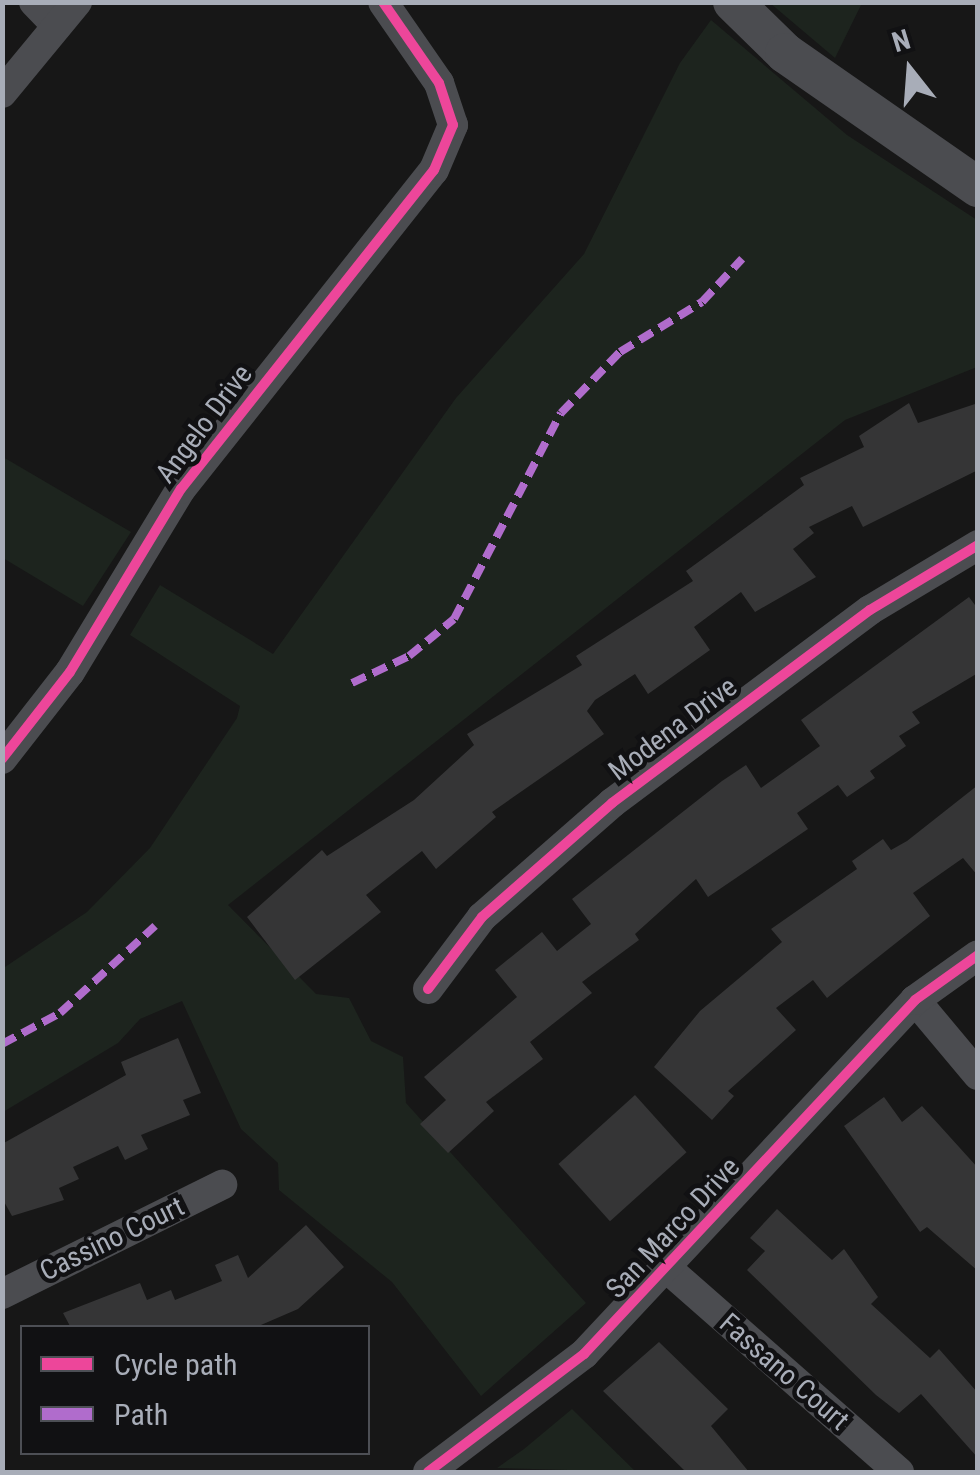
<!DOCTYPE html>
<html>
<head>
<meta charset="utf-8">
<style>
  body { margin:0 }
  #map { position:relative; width:980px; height:1475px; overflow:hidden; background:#171717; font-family:"Roboto Condensed",sans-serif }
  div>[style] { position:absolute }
  .green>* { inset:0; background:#1d241e }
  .building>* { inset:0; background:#353536; transform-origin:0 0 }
  .minor>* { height:30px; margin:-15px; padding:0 15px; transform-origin:15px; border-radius:15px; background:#4b4c50 }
  .tertiary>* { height:40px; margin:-20px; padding:0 20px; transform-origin:20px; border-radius:20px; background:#4b4c50 }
  .quiet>* { height:8px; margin-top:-4px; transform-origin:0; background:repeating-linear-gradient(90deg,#b06ccc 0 15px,transparent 0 23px) }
  .cycleway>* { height:10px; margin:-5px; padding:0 5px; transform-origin:5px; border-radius:5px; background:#ed469a }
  span { translate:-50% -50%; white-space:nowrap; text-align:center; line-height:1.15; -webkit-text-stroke:9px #111113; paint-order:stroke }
  .street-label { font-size:28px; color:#a8adb8 }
  .frame { position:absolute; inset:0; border:5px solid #a8adb8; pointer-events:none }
  .legend { position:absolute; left:20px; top:1325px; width:350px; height:130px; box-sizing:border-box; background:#111113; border:2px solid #4d4f55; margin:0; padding:12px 18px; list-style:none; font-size:30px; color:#a8adb8 }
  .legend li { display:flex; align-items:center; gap:20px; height:50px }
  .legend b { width:50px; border:2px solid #4d4f55 }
  .north { position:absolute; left:860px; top:20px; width:100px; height:100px; -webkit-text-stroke:8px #111113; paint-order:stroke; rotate:343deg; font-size:28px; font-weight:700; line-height:40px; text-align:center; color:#a8adb8 }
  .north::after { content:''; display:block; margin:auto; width:35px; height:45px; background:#a8adb8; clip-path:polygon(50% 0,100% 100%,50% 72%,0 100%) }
</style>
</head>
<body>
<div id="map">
  <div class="green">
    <i style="clip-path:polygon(770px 3px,862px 3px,835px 58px)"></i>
    <i style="clip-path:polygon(711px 20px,847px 135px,977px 220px,977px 367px,845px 420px,228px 905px,316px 994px,349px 998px,371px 1041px,403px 1057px,406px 1103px,586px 1303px,481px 1396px,392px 1282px,279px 1190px,278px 1163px,241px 1129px,182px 1001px,140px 1019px,118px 1043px,3px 1112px,2px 969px,87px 912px,150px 848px,237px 718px,240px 706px,130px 635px,160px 585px,273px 654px,456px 398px,584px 254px,680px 63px)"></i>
    <i style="clip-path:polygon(3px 457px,131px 532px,83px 606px,3px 558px)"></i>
    <i style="clip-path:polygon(572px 1409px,636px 1472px,497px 1468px,524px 1449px)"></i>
  </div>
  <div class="building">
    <i style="clip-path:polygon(909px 403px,918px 423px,978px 403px,978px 470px,863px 527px,852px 506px,809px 527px,814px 533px,793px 549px,816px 577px,755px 612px,741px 592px,694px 627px,710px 650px,648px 694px,635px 674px,595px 700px,587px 711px,604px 734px,492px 812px,496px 817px,436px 869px,422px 851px,366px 895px,381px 912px,295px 980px,247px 917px,322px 850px,327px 856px,414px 800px,474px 745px,467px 734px,582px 665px,576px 656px,693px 581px,686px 571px,804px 485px,800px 478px,864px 447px,859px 436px)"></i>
    <i style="clip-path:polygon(969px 597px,978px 609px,978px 673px,912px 712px,920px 723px,899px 736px,906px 746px,870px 771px,875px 778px,847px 797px,838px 785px,797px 813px,808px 829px,708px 897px,696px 879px,635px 934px,639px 940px,582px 982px,592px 993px,530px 1042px,543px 1059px,486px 1102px,494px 1111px,448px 1153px,420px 1124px,446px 1100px,424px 1077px,517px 997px,495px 970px,542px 932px,557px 951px,591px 924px,572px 899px,722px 781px,746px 765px,761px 788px,820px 746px,801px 720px)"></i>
    <i style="clip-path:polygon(978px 785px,978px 876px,963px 858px,913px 893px,930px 916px,848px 981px,827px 998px,813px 980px,776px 1008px,796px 1030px,728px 1091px,734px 1096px,712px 1120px,654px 1067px,700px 1011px,782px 942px,771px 929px,857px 869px,852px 861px,883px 839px,891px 850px,907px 841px)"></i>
    <i style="clip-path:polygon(178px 1038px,201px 1093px,183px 1100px,190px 1115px,141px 1135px,148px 1149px,125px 1160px,118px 1146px,73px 1167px,79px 1179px,59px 1188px,64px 1200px,12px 1216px,2px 1198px,2px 1144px,126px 1075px,121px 1062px)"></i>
    <i style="left:635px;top:1095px;width:77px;height:103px;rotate:48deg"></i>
    <i style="clip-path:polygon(884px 1097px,902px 1122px,922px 1106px,978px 1168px,978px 1271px,927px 1227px,920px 1232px,844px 1126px)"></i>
    <i style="clip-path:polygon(777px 1209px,832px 1260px,844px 1249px,878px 1297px,871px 1304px,930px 1358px,939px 1349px,978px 1393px,978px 1458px,921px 1394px,899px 1413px,876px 1395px,747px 1270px,765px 1251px,750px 1238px)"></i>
    <i style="clip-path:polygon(306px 1225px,344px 1267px,298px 1309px,254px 1328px,71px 1328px,63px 1313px,140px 1283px,147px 1300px,171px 1290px,175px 1300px,222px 1281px,215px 1265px,238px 1255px,248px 1278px)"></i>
    <i style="clip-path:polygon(659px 1342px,728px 1409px,711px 1426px,749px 1472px,686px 1472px,603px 1391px)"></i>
  </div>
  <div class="minor">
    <i style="left:34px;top:2px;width:33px;rotate:46deg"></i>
    <i style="left:2px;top:93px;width:118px;rotate:-50.5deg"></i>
    <i style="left:2px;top:759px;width:110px;rotate:-52deg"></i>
    <i style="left:70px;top:672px;width:214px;rotate:-58.8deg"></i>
    <i style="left:181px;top:489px;width:407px;rotate:-51.6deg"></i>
    <i style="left:434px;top:170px;width:49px;rotate:-67.1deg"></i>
    <i style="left:453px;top:125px;width:44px;rotate:-108.4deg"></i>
    <i style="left:439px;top:83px;width:98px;rotate:-124.7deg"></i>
    <i style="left:428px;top:989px;width:90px;rotate:-53.1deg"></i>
    <i style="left:482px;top:917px;width:173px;rotate:-41.2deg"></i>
    <i style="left:612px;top:803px;width:322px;rotate:-36.8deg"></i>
    <i style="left:870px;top:610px;width:126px;rotate:-31deg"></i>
    <i style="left:915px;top:1000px;width:98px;rotate:50deg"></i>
    <i style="left:670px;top:1271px;width:305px;rotate:41.3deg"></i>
    <i style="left:2px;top:1294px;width:246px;rotate:-26.4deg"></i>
    <i style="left:428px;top:1472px;width:196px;rotate:-37.1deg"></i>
    <i style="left:584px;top:1354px;width:485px;rotate:-46.9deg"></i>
    <i style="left:915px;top:1000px;width:77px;rotate:-35.5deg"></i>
  </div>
  <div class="tertiary">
    <i style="left:733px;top:2px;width:73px;rotate:44.4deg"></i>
    <i style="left:785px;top:53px;width:235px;rotate:34.8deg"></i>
  </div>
  <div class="quiet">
    <i style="left:352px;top:683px;width:63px;rotate:-25.3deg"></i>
    <i style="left:409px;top:656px;width:58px;rotate:-39.4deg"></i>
    <i style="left:454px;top:619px;width:232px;rotate:-62.6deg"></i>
    <i style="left:561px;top:413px;width:85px;rotate:-46deg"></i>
    <i style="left:620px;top:352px;width:96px;rotate:-31.4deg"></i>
    <i style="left:702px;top:302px;width:59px;rotate:-47.1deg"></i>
    <i style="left:2px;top:1044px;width:66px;rotate:-28.1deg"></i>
    <i style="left:60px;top:1013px;width:129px;rotate:-42.5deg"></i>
  </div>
  <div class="cycleway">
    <i style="left:2px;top:759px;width:110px;rotate:-52deg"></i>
    <i style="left:70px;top:672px;width:214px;rotate:-58.8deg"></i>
    <i style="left:181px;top:489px;width:407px;rotate:-51.6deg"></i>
    <i style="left:434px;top:170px;width:49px;rotate:-67.1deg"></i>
    <i style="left:453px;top:125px;width:44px;rotate:-108.4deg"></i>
    <i style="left:439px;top:83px;width:98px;rotate:-124.7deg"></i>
    <i style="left:428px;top:989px;width:90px;rotate:-53.1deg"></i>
    <i style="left:482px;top:917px;width:173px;rotate:-41.2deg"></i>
    <i style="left:612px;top:803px;width:322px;rotate:-36.8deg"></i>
    <i style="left:870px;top:610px;width:126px;rotate:-31deg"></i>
    <i style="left:428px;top:1472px;width:196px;rotate:-37.1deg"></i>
    <i style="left:584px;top:1354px;width:485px;rotate:-46.9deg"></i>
    <i style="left:915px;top:1000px;width:77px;rotate:-35.5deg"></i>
  </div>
  <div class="street-label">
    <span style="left:204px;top:424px;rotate:-53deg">Angelo Drive</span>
    <span style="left:673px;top:729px;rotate:-37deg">Modena Drive</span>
    <span style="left:673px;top:1228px;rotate:-47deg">San Marco Drive</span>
    <span style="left:112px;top:1239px;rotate:-26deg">Cassino Court</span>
    <span style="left:784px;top:1372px;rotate:41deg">Fassano Court</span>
  </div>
  <div class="frame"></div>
  <ul class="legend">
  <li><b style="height:12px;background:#ed469a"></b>Cycle path</li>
  <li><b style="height:12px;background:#b06ccc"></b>Path</li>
  </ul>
  <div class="north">N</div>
</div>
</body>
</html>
